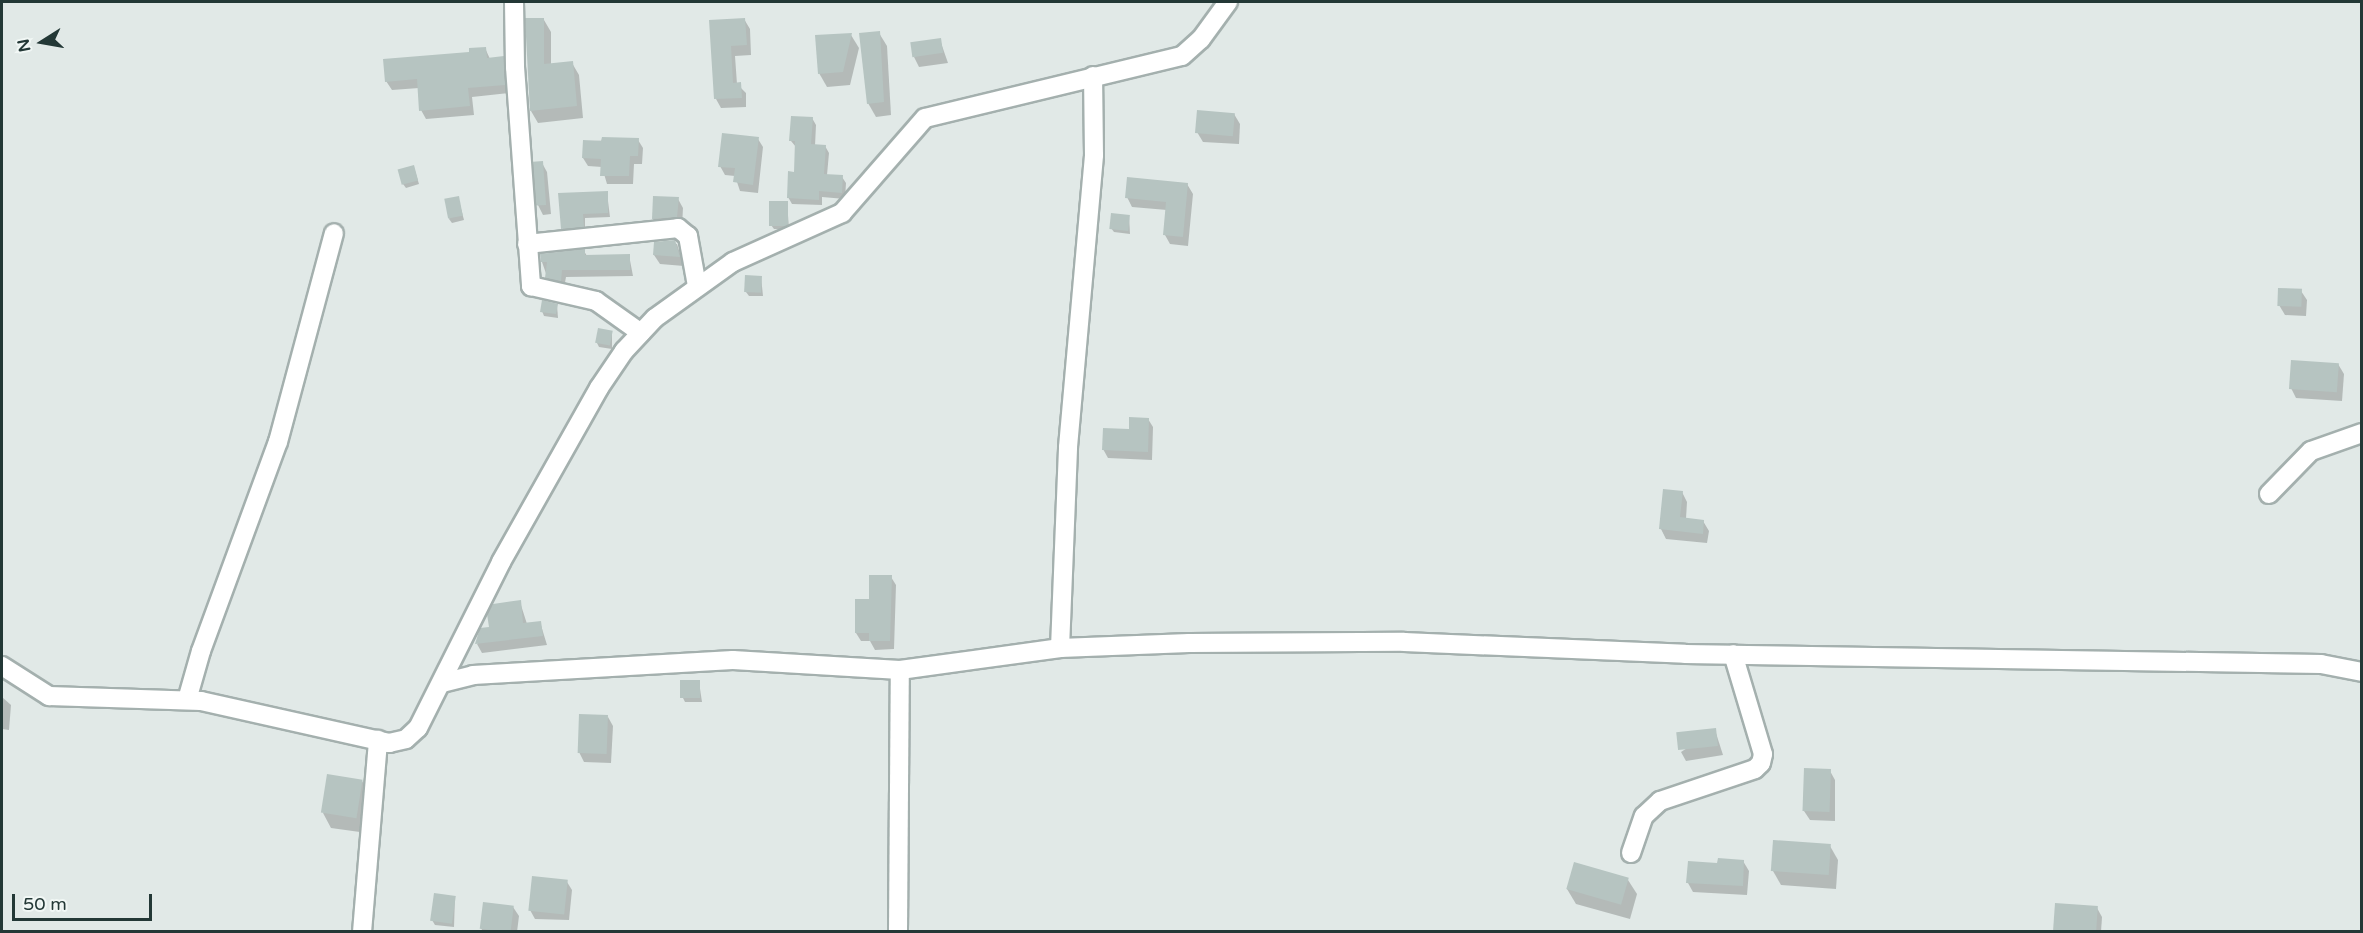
<!DOCTYPE html>
<html>
<head>
<meta charset="utf-8">
<style>
  body { margin:0 }
  #map { position:relative; width:2363px; height:933px; overflow:hidden; background:#e1e9e7; font-family:"Varela Round",sans-serif }
  div>[style] { position:absolute }
  .shadow>* { inset:0; background:#0003 }
  .building>* { inset:0; background:#b6c4c1; transform-origin:0 0 }
  .roads { filter:drop-shadow(2px 0 #a4b0ae) drop-shadow(-2px 0 #a4b0ae) drop-shadow(0 2px #a4b0ae) drop-shadow(0 -2px #a4b0ae) }
  .minor>* { height:18px; margin:-9px; padding:0 9px; transform-origin:9px; border-radius:9px; background:#fff }
  span { translate:-50% -50%; white-space:nowrap; text-align:center; line-height:1.15; -webkit-text-stroke:6px #f1f7f5; paint-order:stroke }
  .frame { position:absolute; inset:0; border:3px solid #233836; pointer-events:none }
  .north { position:absolute; left:12px; top:12px; width:60px; height:60px; -webkit-text-stroke:4px #f1f7f5; paint-order:stroke; rotate:259deg; font-size:16px; font-weight:700; line-height:24px; text-align:center; color:#233836 }
  .north::after { content:''; display:block; margin:auto; width:21px; height:27px; background:#233836; clip-path:polygon(50% 0,100% 100%,50% 72%,0 100%) }
  .scale { position:absolute; left:12px; top:894px; width:140px; height:27px; box-sizing:border-box; border:3px solid #233836; border-top:0; padding-left:8px; font-size:18px; line-height:21px; white-space:nowrap; color:#233836; -webkit-text-stroke:4px #f1f7f5; paint-order:stroke }
</style>
</head>
<body>
<div id="map">
  <div class="shadow">
    <i style="clip-path:polygon(744px 19px,750px 29px,751px 55px,735px 56px,737px 84px,746px 93px,746px 107px,721px 108px,716px 99px,710px 22px)"></i>
    <i style="clip-path:polygon(544px 20px,551px 32px,551px 65px,572px 63px,579px 75px,583px 118px,538px 123px,531px 111px)"></i>
    <i style="clip-path:polygon(879px 33px,887px 46px,891px 115px,876px 117px,868px 103px)"></i>
    <i style="clip-path:polygon(851px 35px,859px 48px,850px 85px,827px 87px,819px 73px)"></i>
    <i style="clip-path:polygon(940px 40px,948px 63px,919px 67px,914px 57px)"></i>
    <i style="clip-path:polygon(485px 48px,490px 59px,503px 58px,508px 67px,509px 93px,472px 97px,474px 115px,426px 119px,421px 110px,419px 88px,392px 90px,386px 81px)"></i>
    <i style="clip-path:polygon(1234px 114px,1240px 124px,1239px 144px,1203px 142px,1197px 132px)"></i>
    <i style="clip-path:polygon(812px 118px,816px 125px,815px 146px,825px 146px,829px 153px,827px 175px,842px 177px,846px 183px,845px 199px,822px 197px,822px 205px,792px 204px,788px 197px,795px 173px,796px 147px,791px 141px)"></i>
    <i style="clip-path:polygon(758px 139px,763px 147px,758px 193px,740px 191px,735px 176px,725px 175px,720px 166px)"></i>
    <i style="clip-path:polygon(638px 140px,643px 148px,642px 164px,634px 164px,633px 184px,607px 184px,602px 167px,588px 166px,583px 158px,584px 141px)"></i>
    <i style="clip-path:polygon(542px 163px,547px 172px,551px 214px,543px 215px,538px 205px)"></i>
    <i style="clip-path:polygon(415px 171px,419px 184px,406px 188px,403px 184px)"></i>
    <i style="clip-path:polygon(1187px 184px,1193px 194px,1188px 246px,1170px 244px,1165px 235px,1167px 210px,1132px 207px,1127px 197px)"></i>
    <i style="clip-path:polygon(607px 193px,610px 217px,585px 218px,585px 231px,565px 233px,562px 229px)"></i>
    <i style="clip-path:polygon(458px 197px,464px 220px,452px 223px,449px 219px)"></i>
    <i style="clip-path:polygon(655px 197px,678px 199px,683px 208px,682px 226px,659px 228px,653px 219px)"></i>
    <i style="clip-path:polygon(787px 202px,789px 229px,774px 229px,771px 225px)"></i>
    <i style="clip-path:polygon(1129px 216px,1130px 234px,1114px 232px,1111px 228px)"></i>
    <i style="clip-path:polygon(655px 243px,677px 244px,684px 266px,660px 264px,654px 255px)"></i>
    <i style="clip-path:polygon(584px 251px,587px 256px,629px 255px,633px 276px,566px 277px,564px 288px,550px 285px,542px 262px)"></i>
    <i style="clip-path:polygon(761px 277px,763px 296px,749px 296px,746px 292px)"></i>
    <i style="clip-path:polygon(2301px 291px,2307px 300px,2306px 316px,2285px 315px,2279px 305px)"></i>
    <i style="clip-path:polygon(557px 305px,558px 318px,544px 316px,542px 311px)"></i>
    <i style="clip-path:polygon(612px 332px,612px 349px,599px 347px,597px 343px)"></i>
    <i style="clip-path:polygon(2338px 364px,2344px 374px,2342px 401px,2296px 398px,2291px 388px)"></i>
    <i style="clip-path:polygon(1148px 419px,1153px 427px,1152px 460px,1108px 458px,1103px 449px)"></i>
    <i style="clip-path:polygon(1682px 492px,1687px 502px,1686px 519px,1703px 521px,1709px 531px,1707px 543px,1666px 539px,1661px 529px)"></i>
    <i style="clip-path:polygon(891px 577px,896px 585px,894px 649px,875px 650px,870px 641px,861px 641px,856px 633px,870px 601px)"></i>
    <i style="clip-path:polygon(520px 602px,527px 624px,540px 622px,547px 645px,482px 653px,477px 644px)"></i>
    <i style="clip-path:polygon(699px 682px,702px 702px,685px 702px,683px 698px)"></i>
    <i style="clip-path:polygon(2px 697px,11px 705px,9px 730px,2px 729px)"></i>
    <i style="clip-path:polygon(608px 717px,613px 726px,611px 763px,584px 762px,579px 752px)"></i>
    <i style="clip-path:polygon(1715px 730px,1723px 755px,1686px 761px,1681px 752px)"></i>
    <i style="clip-path:polygon(1830px 771px,1835px 780px,1835px 821px,1810px 820px,1804px 811px)"></i>
    <i style="clip-path:polygon(362px 781px,371px 796px,367px 833px,331px 828px,323px 813px)"></i>
    <i style="clip-path:polygon(1830px 846px,1838px 860px,1836px 889px,1781px 885px,1773px 871px)"></i>
    <i style="clip-path:polygon(1743px 861px,1749px 871px,1747px 895px,1693px 892px,1688px 883px)"></i>
    <i style="clip-path:polygon(1628px 880px,1637px 894px,1630px 919px,1576px 904px,1567px 889px)"></i>
    <i style="clip-path:polygon(567px 882px,572px 890px,569px 920px,535px 919px,530px 910px)"></i>
    <i style="clip-path:polygon(455px 897px,454px 927px,435px 925px,432px 920px)"></i>
    <i style="clip-path:polygon(513px 907px,519px 916px,517px 932px,483px 932px,481px 928px)"></i>
    <i style="clip-path:polygon(2097px 908px,2102px 917px,2101px 932px,2055px 932px)"></i>
  </div>
  <div class="building">
    <i style="clip-path:polygon(525px 18px,544px 18px,544px 64px,573px 61px,577px 106px,530px 111px)"></i>
    <i style="clip-path:polygon(745px 18px,747px 45px,731px 46px,733px 83px,741px 82px,742px 98px,714px 99px,709px 20px)"></i>
    <i style="clip-path:polygon(880px 31px,884px 102px,867px 104px,859px 33px)"></i>
    <i style="clip-path:polygon(852px 33px,843px 72px,818px 74px,815px 35px)"></i>
    <i style="left:941px;top:38px;width:15px;height:31px;rotate:82deg"></i>
    <i style="clip-path:polygon(486px 47px,487px 58px,504px 56px,505px 85px,468px 88px,470px 106px,419px 111px,417px 79px,385px 82px,383px 59px,469px 52px,469px 48px)"></i>
    <i style="left:1197px;top:110px;width:38px;height:23px;rotate:5deg"></i>
    <i style="clip-path:polygon(791px 116px,813px 117px,811px 144px,826px 145px,824px 174px,843px 175px,842px 193px,819px 191px,819px 200px,787px 198px,788px 171px,794px 172px,795px 141px,789px 141px)"></i>
    <i style="clip-path:polygon(722px 133px,759px 137px,753px 185px,733px 182px,735px 168px,718px 167px)"></i>
    <i style="clip-path:polygon(602px 137px,639px 138px,638px 156px,630px 156px,629px 176px,600px 176px,601px 159px,582px 158px,583px 140px,601px 141px)"></i>
    <i style="left:543px;top:161px;width:44px;height:10px;rotate:86deg"></i>
    <i style="left:414px;top:165px;width:16px;height:17px;rotate:75deg"></i>
    <i style="clip-path:polygon(1127px 177px,1188px 183px,1183px 237px,1163px 235px,1166px 202px,1125px 198px)"></i>
    <i style="clip-path:polygon(608px 191px,608px 213px,583px 214px,584px 227px,561px 229px,558px 193px)"></i>
    <i style="left:459px;top:196px;width:20px;height:15px;rotate:79deg"></i>
    <i style="clip-path:polygon(653px 196px,679px 197px,677px 217px,652px 219px)"></i>
    <i style="left:769px;top:201px;width:19px;height:25px"></i>
    <i style="left:1111px;top:213px;width:19px;height:16px;rotate:6deg"></i>
    <i style="clip-path:polygon(675px 240px,680px 257px,653px 255px,654px 242px)"></i>
    <i style="clip-path:polygon(585px 249px,585px 255px,630px 254px,630px 270px,562px 270px,561px 281px,545px 278px,547px 262px,541px 262px,540px 254px)"></i>
    <i style="left:745px;top:275px;width:17px;height:17px;rotate:3deg"></i>
    <i style="left:2278px;top:288px;width:24px;height:18px;rotate:2deg"></i>
    <i style="clip-path:polygon(542px 300px,558px 304px,556px 314px,540px 312px)"></i>
    <i style="left:598px;top:328px;width:15px;height:15px;rotate:11deg"></i>
    <i style="left:2291px;top:360px;width:48px;height:29px;rotate:4deg"></i>
    <i style="clip-path:polygon(1129px 417px,1149px 418px,1148px 452px,1102px 450px,1103px 428px,1129px 429px)"></i>
    <i style="clip-path:polygon(1663px 489px,1683px 491px,1680px 517px,1704px 520px,1703px 534px,1659px 529px)"></i>
    <i style="clip-path:polygon(869px 575px,892px 575px,890px 641px,869px 641px,869px 633px,855px 633px,855px 599px,869px 599px)"></i>
    <i style="clip-path:polygon(521px 600px,523px 623px,541px 621px,543px 636px,475px 644px,480px 628px,489px 627px,487px 614px,493px 604px)"></i>
    <i style="left:700px;top:680px;width:18px;height:20px;rotate:90deg"></i>
    <i style="left:579px;top:714px;width:29px;height:39px;rotate:2deg"></i>
    <i style="left:1716px;top:728px;width:18px;height:40px;rotate:84deg"></i>
    <i style="left:1804px;top:768px;width:27px;height:43px;rotate:2deg"></i>
    <i style="left:327px;top:774px;width:36px;height:39px;rotate:9deg"></i>
    <i style="left:1773px;top:840px;width:58px;height:31px;rotate:4deg"></i>
    <i style="clip-path:polygon(1718px 858px,1744px 860px,1743px 886px,1686px 883px,1688px 861px,1717px 863px)"></i>
    <i style="left:1574px;top:862px;width:57px;height:28px;rotate:16deg"></i>
    <i style="left:532px;top:876px;width:36px;height:35px;rotate:6deg"></i>
    <i style="left:434px;top:893px;width:22px;height:28px;rotate:8deg"></i>
    <i style="left:483px;top:902px;width:31px;height:27px;rotate:7deg"></i>
    <i style="left:2055px;top:903px;width:43px;height:29px;rotate:4deg"></i>
  </div>
  <div class="roads">
    <div class="minor">
      <i style="left:514px;top:2px;width:65px;rotate:89.1deg"></i>
      <i style="left:515px;top:67px;width:220px;rotate:85.8deg"></i>
      <i style="left:531px;top:286px;width:67px;rotate:13deg"></i>
      <i style="left:596px;top:301px;width:55px;rotate:35.4deg"></i>
      <i style="left:527px;top:244px;width:152px;rotate:-6deg"></i>
      <i style="left:678px;top:228px;width:13px;rotate:39deg"></i>
      <i style="left:688px;top:236px;width:51px;rotate:79.8deg"></i>
      <i style="left:2269px;top:494px;width:60px;rotate:-45.7deg"></i>
      <i style="left:2311px;top:451px;width:54px;rotate:-19.4deg"></i>
      <i style="left:1060px;top:648px;width:201px;rotate:-87.7deg"></i>
      <i style="left:1068px;top:447px;width:293px;rotate:-84.9deg"></i>
      <i style="left:1094px;top:155px;width:79px;rotate:-90.7deg"></i>
      <i style="left:2px;top:666px;width:56px;rotate:32.6deg"></i>
      <i style="left:49px;top:696px;width:152px;rotate:1.9deg"></i>
      <i style="left:201px;top:701px;width:193px;rotate:12.6deg"></i>
      <i style="left:389px;top:743px;width:17px;rotate:-13deg"></i>
      <i style="left:406px;top:739px;width:16px;rotate:-43deg"></i>
      <i style="left:418px;top:728px;width:186px;rotate:-63.4deg"></i>
      <i style="left:501px;top:562px;width:200px;rotate:-60.6deg"></i>
      <i style="left:599px;top:388px;width:45px;rotate:-56deg"></i>
      <i style="left:624px;top:351px;width:45px;rotate:-46.8deg"></i>
      <i style="left:655px;top:318px;width:96px;rotate:-35.7deg"></i>
      <i style="left:733px;top:262px;width:120px;rotate:-24.2deg"></i>
      <i style="left:842px;top:213px;width:126px;rotate:-48.9deg"></i>
      <i style="left:925px;top:118px;width:264px;rotate:-13.6deg"></i>
      <i style="left:1182px;top:56px;width:25px;rotate:-42deg"></i>
      <i style="left:1201px;top:39px;width:46px;rotate:-53.9deg"></i>
      <i style="left:442px;top:683px;width:32px;rotate:-14deg"></i>
      <i style="left:473px;top:675px;width:260px;rotate:-3.3deg"></i>
      <i style="left:733px;top:660px;width:167px;rotate:3.4deg"></i>
      <i style="left:900px;top:670px;width:162px;rotate:-7.8deg"></i>
      <i style="left:1060px;top:648px;width:129px;rotate:-2.2deg"></i>
      <i style="left:1189px;top:643px;width:215px;rotate:-0.3deg"></i>
      <i style="left:1404px;top:642px;width:281px;rotate:2.4deg"></i>
      <i style="left:1685px;top:654px;width:636px;rotate:0.9deg"></i>
      <i style="left:2321px;top:664px;width:42px;rotate:11deg"></i>
      <i style="left:187px;top:700px;width:51px;rotate:-74.1deg"></i>
      <i style="left:201px;top:651px;width:223px;rotate:-69.8deg"></i>
      <i style="left:278px;top:442px;width:216px;rotate:-75deg"></i>
      <i style="left:1631px;top:853px;width:39px;rotate:-71deg"></i>
      <i style="left:1644px;top:816px;width:22px;rotate:-43deg"></i>
      <i style="left:1660px;top:801px;width:100px;rotate:-18.6deg"></i>
      <i style="left:1755px;top:769px;width:8px;rotate:-45deg"></i>
      <i style="left:1761px;top:763px;width:9px;rotate:-77deg"></i>
      <i style="left:1763px;top:754px;width:104px;rotate:-106.7deg"></i>
      <i style="left:362px;top:932px;width:193px;rotate:-85.2deg"></i>
      <i style="left:898px;top:932px;width:262px;rotate:-89.6deg"></i>
    </div>
  </div>
  <div class="frame"></div>
  <div class="north">N</div>
  <div class="scale">50 m</div>
</div>
</body>
</html>
